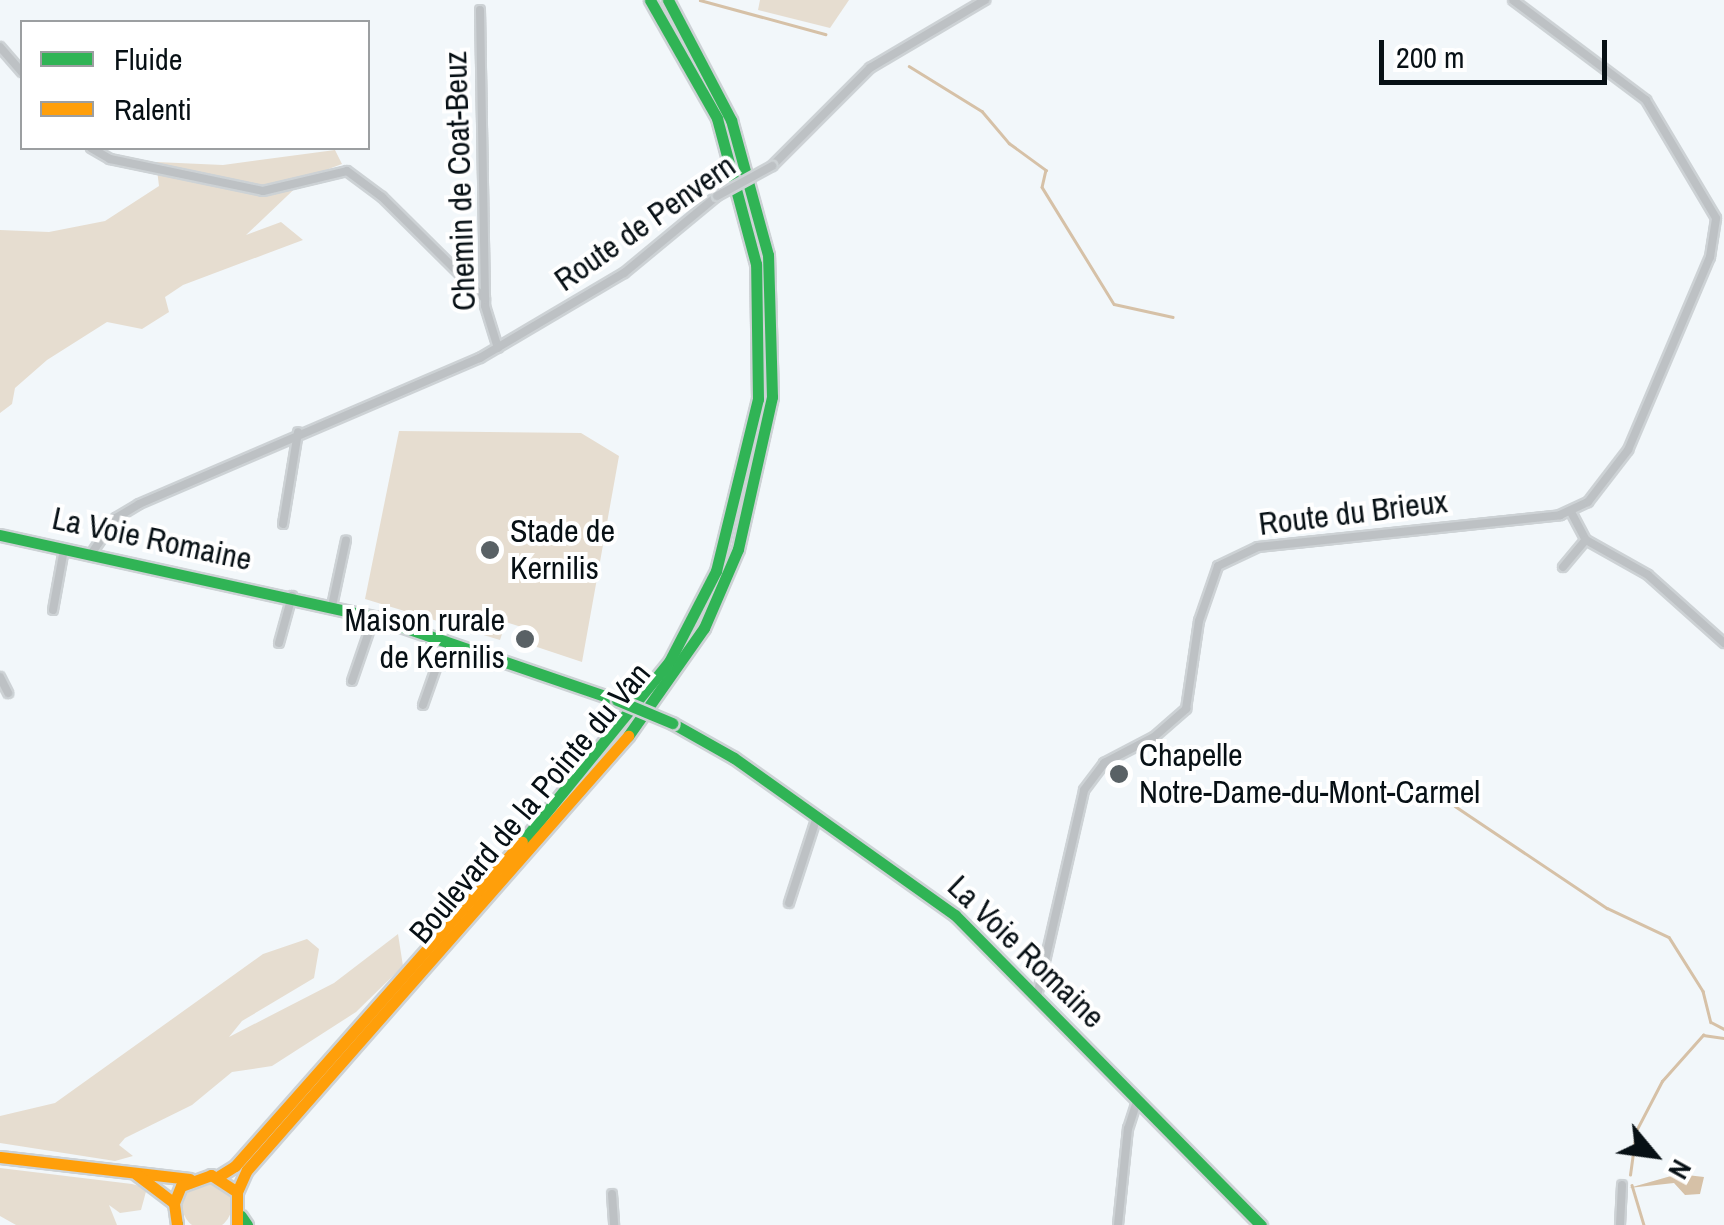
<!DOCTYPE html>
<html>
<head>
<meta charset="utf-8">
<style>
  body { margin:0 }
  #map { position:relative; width:1724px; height:1225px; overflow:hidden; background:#f2f7fa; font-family:"Archivo Narrow",sans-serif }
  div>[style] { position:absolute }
  .green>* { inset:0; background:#e6ddd0 }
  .round { border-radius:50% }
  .water>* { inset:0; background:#d6c1a7 }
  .stream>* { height:2.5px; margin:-1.25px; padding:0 1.25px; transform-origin:1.25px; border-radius:1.25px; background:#d6c1a7 }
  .roads { filter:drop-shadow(2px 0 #cdd2d5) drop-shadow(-2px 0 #cdd2d5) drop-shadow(0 2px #cdd2d5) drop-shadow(0 -2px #cdd2d5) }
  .street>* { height:8px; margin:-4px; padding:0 4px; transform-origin:4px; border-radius:4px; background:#bdc1c4 }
  .fast>* { height:11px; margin:-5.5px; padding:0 5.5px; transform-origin:5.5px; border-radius:5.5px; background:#30b455 }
  .slow>* { height:11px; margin:-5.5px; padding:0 5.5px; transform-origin:5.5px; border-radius:5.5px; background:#ff9f0a }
  .bridges { filter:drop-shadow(2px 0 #cdd2d5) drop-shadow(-2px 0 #cdd2d5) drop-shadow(0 2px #cdd2d5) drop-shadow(0 -2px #cdd2d5) }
  .street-bridge>* { height:8px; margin:-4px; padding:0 4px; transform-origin:4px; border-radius:4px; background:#bdc1c4 }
  .fast-bridge>* { height:11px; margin:-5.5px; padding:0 5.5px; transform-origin:5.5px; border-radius:5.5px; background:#30b455 }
  .dots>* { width:28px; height:28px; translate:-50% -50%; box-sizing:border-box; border:5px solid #fff; border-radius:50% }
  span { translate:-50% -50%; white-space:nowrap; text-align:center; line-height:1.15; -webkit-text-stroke:8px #fff; paint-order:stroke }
  .street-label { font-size:32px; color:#071015 }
  .poi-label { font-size:32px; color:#071015 }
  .left { translate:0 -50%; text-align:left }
  .right { translate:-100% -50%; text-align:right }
  .legend { position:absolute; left:20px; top:20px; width:350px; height:130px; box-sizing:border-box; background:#fff; border:2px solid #9c9fa1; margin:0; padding:12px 18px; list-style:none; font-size:30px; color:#071015 }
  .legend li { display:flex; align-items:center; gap:20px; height:50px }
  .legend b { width:50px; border:2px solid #9c9fa1 }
  .north { position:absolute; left:1604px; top:1105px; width:100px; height:100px; -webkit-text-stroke:8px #fff; paint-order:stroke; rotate:119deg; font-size:28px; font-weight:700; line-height:40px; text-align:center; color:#071015 }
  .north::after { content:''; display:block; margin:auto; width:35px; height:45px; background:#071015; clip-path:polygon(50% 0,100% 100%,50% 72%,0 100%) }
  .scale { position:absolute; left:1379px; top:40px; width:228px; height:45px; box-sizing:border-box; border:5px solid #071015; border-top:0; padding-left:12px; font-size:30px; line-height:35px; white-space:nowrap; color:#071015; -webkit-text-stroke:8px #fff; paint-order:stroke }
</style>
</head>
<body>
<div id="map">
  <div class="green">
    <i style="clip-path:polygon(760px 0,849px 0,830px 28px,758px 10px)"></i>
    <i style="clip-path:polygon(335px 150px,342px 164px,307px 177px,246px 235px,281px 222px,303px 240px,183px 285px,165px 297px,169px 312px,142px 329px,107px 322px,47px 360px,15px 388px,12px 404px,0 413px,0 230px,49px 232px,105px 221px,159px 186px,156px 162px,223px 165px)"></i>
    <i style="clip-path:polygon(399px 431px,581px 433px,619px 456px,582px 662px,531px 645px,534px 631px,506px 622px,500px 640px,365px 599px)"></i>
    <i style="clip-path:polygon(398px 934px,403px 966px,356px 1012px,272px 1066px,232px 1072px,192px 1105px,125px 1138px,119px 1145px,133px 1156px,115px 1161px,0 1143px,0 1116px,55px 1103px,263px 954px,307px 939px,319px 949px,314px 978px,242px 1021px,229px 1037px,334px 983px)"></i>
    <i style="clip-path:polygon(0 1168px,132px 1184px,147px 1188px,141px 1210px,120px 1213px,109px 1205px,117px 1225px,16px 1225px,0 1216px)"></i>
    <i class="round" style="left:182px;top:1180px;width:50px;height:50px"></i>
  </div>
  <div class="water">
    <i style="clip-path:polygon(1678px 1174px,1704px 1177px,1700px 1194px,1685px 1195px,1674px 1183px,1629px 1188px)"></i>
  </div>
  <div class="stream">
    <i style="left:700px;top:0;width:130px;rotate:15.2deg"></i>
    <i style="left:909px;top:66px;width:86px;rotate:31.7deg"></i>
    <i style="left:982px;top:111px;width:42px;rotate:49.8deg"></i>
    <i style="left:1009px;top:143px;width:46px;rotate:36.1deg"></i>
    <i style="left:1046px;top:170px;width:17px;rotate:103deg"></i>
    <i style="left:1042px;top:187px;width:137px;rotate:58.4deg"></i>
    <i style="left:1114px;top:304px;width:60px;rotate:12.4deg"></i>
    <i style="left:1455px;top:806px;width:183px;rotate:33.9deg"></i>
    <i style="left:1607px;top:908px;width:68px;rotate:25.1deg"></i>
    <i style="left:1669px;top:937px;width:64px;rotate:57.8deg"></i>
    <i style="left:1703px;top:991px;width:32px;rotate:76deg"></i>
    <i style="left:1711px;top:1022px;width:15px;rotate:28deg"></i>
    <i style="left:1630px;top:1175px;width:44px;rotate:-82.2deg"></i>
    <i style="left:1636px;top:1131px;width:56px;rotate:-62.5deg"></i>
    <i style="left:1662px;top:1081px;width:62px;rotate:-48.3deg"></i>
    <i style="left:1703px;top:1035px;width:21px;rotate:8deg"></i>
    <i style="left:1632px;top:1185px;width:42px;rotate:73.3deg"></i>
  </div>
  <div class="roads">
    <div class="street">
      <i style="left:480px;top:10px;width:296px;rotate:89deg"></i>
      <i style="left:485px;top:306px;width:44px;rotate:72.8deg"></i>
      <i style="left:0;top:47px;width:33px;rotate:49deg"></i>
      <i style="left:91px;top:148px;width:22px;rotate:30deg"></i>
      <i style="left:110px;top:159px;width:156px;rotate:11.8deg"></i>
      <i style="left:263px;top:191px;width:86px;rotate:-13.4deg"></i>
      <i style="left:347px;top:171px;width:44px;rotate:36.6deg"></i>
      <i style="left:382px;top:197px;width:145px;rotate:44.7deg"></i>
      <i style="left:772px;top:166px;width:139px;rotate:-45deg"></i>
      <i style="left:870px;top:68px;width:134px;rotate:-30.6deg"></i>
      <i style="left:1571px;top:512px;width:32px;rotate:62deg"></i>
      <i style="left:1586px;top:540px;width:71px;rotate:29.4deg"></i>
      <i style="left:1648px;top:575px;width:102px;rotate:41.8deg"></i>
      <i style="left:283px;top:524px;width:93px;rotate:-80.7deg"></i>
      <i style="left:91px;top:554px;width:44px;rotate:-55.2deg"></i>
      <i style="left:116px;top:518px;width:27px;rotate:-31deg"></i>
      <i style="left:139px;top:504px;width:371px;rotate:-23.2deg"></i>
      <i style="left:480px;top:358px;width:167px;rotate:-30.6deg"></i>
      <i style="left:624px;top:273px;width:121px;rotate:-39.6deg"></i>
      <i style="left:1563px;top:567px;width:35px;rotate:-50deg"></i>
      <i style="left:332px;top:606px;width:67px;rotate:-78deg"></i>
      <i style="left:53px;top:610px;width:62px;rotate:-79.8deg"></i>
      <i style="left:279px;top:643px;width:49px;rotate:-74.5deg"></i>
      <i style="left:0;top:677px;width:18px;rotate:63deg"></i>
      <i style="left:352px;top:681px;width:68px;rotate:-71deg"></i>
      <i style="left:423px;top:705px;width:69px;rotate:-70.5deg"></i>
      <i style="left:789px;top:903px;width:90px;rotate:-72deg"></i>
      <i style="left:1037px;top:996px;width:211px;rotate:-77.1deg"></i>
      <i style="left:1084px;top:790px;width:34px;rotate:-53deg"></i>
      <i style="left:1104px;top:763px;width:56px;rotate:-27.5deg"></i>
      <i style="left:1154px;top:737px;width:43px;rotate:-41.2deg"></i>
      <i style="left:1186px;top:709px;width:89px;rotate:-81.6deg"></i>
      <i style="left:1199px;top:621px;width:58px;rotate:-70.9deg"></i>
      <i style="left:1218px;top:566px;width:44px;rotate:-25.4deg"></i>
      <i style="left:1258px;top:547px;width:304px;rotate:-6deg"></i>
      <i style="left:1560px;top:515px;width:31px;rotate:-25deg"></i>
      <i style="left:1588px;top:502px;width:66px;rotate:-52.4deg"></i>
      <i style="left:1628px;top:450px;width:210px;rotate:-67deg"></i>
      <i style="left:1710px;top:257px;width:39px;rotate:-81deg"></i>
      <i style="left:1716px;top:218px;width:137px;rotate:-120.7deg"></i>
      <i style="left:1646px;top:100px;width:166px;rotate:-143.1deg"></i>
      <i style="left:612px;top:1194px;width:31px;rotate:86deg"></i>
      <i style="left:1118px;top:1225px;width:97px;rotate:-84.1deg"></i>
      <i style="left:1128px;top:1129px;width:28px;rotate:-72deg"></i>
      <i style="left:1620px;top:1225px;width:40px;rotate:-87.1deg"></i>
    </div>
    <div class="fast">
      <i style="left:0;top:535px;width:383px;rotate:12.4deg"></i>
      <i style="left:374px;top:617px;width:257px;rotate:18.9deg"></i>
      <i style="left:672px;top:723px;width:71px;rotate:29.4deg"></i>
      <i style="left:734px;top:758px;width:271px;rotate:35.4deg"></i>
      <i style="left:955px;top:915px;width:436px;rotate:45.4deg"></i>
      <i style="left:628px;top:736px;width:132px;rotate:-54.9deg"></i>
      <i style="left:704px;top:628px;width:86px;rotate:-66.7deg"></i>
      <i style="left:738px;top:549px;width:156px;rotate:-77.4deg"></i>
      <i style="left:772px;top:397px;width:142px;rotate:-91.6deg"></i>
      <i style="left:768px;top:255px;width:140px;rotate:-105.3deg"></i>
      <i style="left:731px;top:120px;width:136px;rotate:-117.7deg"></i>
      <i style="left:522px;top:842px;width:232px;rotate:-50.8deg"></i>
      <i style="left:669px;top:662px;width:102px;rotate:-62.7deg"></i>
      <i style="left:716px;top:571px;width:177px;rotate:-76.3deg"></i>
      <i style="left:758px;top:399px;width:135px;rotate:-90.8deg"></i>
      <i style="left:756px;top:264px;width:151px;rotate:-105deg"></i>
      <i style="left:717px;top:118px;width:136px;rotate:-119.6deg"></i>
      <i style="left:241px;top:1216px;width:11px;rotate:56deg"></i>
      <i style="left:177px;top:1224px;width:1px;rotate:90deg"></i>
    </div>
    <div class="slow">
      <i style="left:0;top:1157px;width:191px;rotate:6.6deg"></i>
      <i style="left:136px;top:1174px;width:48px;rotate:37.3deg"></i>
      <i style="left:219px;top:1176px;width:19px;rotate:-32deg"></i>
      <i style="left:235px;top:1166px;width:433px;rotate:-48.5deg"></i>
      <i style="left:237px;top:1192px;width:24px;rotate:-66deg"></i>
      <i style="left:247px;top:1170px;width:578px;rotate:-48.72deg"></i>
      <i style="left:177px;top:1225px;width:22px;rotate:-98deg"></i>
      <i style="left:174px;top:1203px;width:18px;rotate:-68deg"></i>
      <i style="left:181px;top:1186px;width:32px;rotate:-20deg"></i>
      <i style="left:211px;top:1175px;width:31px;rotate:33deg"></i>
      <i style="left:237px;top:1192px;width:33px;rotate:90deg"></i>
    </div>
  </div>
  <div class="bridges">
    <div class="street-bridge">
      <i style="left:717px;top:196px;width:63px;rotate:-28.6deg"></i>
    </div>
    <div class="fast-bridge">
      <i style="left:617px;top:700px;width:60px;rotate:22.7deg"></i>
    </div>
  </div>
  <div class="dots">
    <i style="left:490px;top:550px;background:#596165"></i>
    <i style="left:525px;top:639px;background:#596165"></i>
    <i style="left:1119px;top:774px;background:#596165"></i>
  </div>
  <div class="street-label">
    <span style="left:460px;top:181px;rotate:-92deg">Chemin de Coat-Beuz</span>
    <span style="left:645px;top:223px;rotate:-35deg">Route de Penvern</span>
    <span style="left:1353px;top:513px;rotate:-7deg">Route du Brieux</span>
    <span style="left:152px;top:539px;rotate:12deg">La Voie Romaine</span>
    <span style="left:530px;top:803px;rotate:-50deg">Boulevard de la Pointe du Van</span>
    <span style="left:1026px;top:952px;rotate:44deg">La Voie Romaine</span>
  </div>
  <div class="poi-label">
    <span class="left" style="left:510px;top:550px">Stade de<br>Kernilis</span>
    <span class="right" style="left:505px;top:639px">Maison rurale<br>de Kernilis</span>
    <span class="left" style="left:1139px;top:774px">Chapelle<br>Notre-Dame-du-Mont-Carmel</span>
  </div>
  <ul class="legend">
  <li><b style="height:12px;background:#30b455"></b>Fluide</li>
  <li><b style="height:12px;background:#ff9f0a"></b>Ralenti</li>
  </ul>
  <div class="north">N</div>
  <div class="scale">200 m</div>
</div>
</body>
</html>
